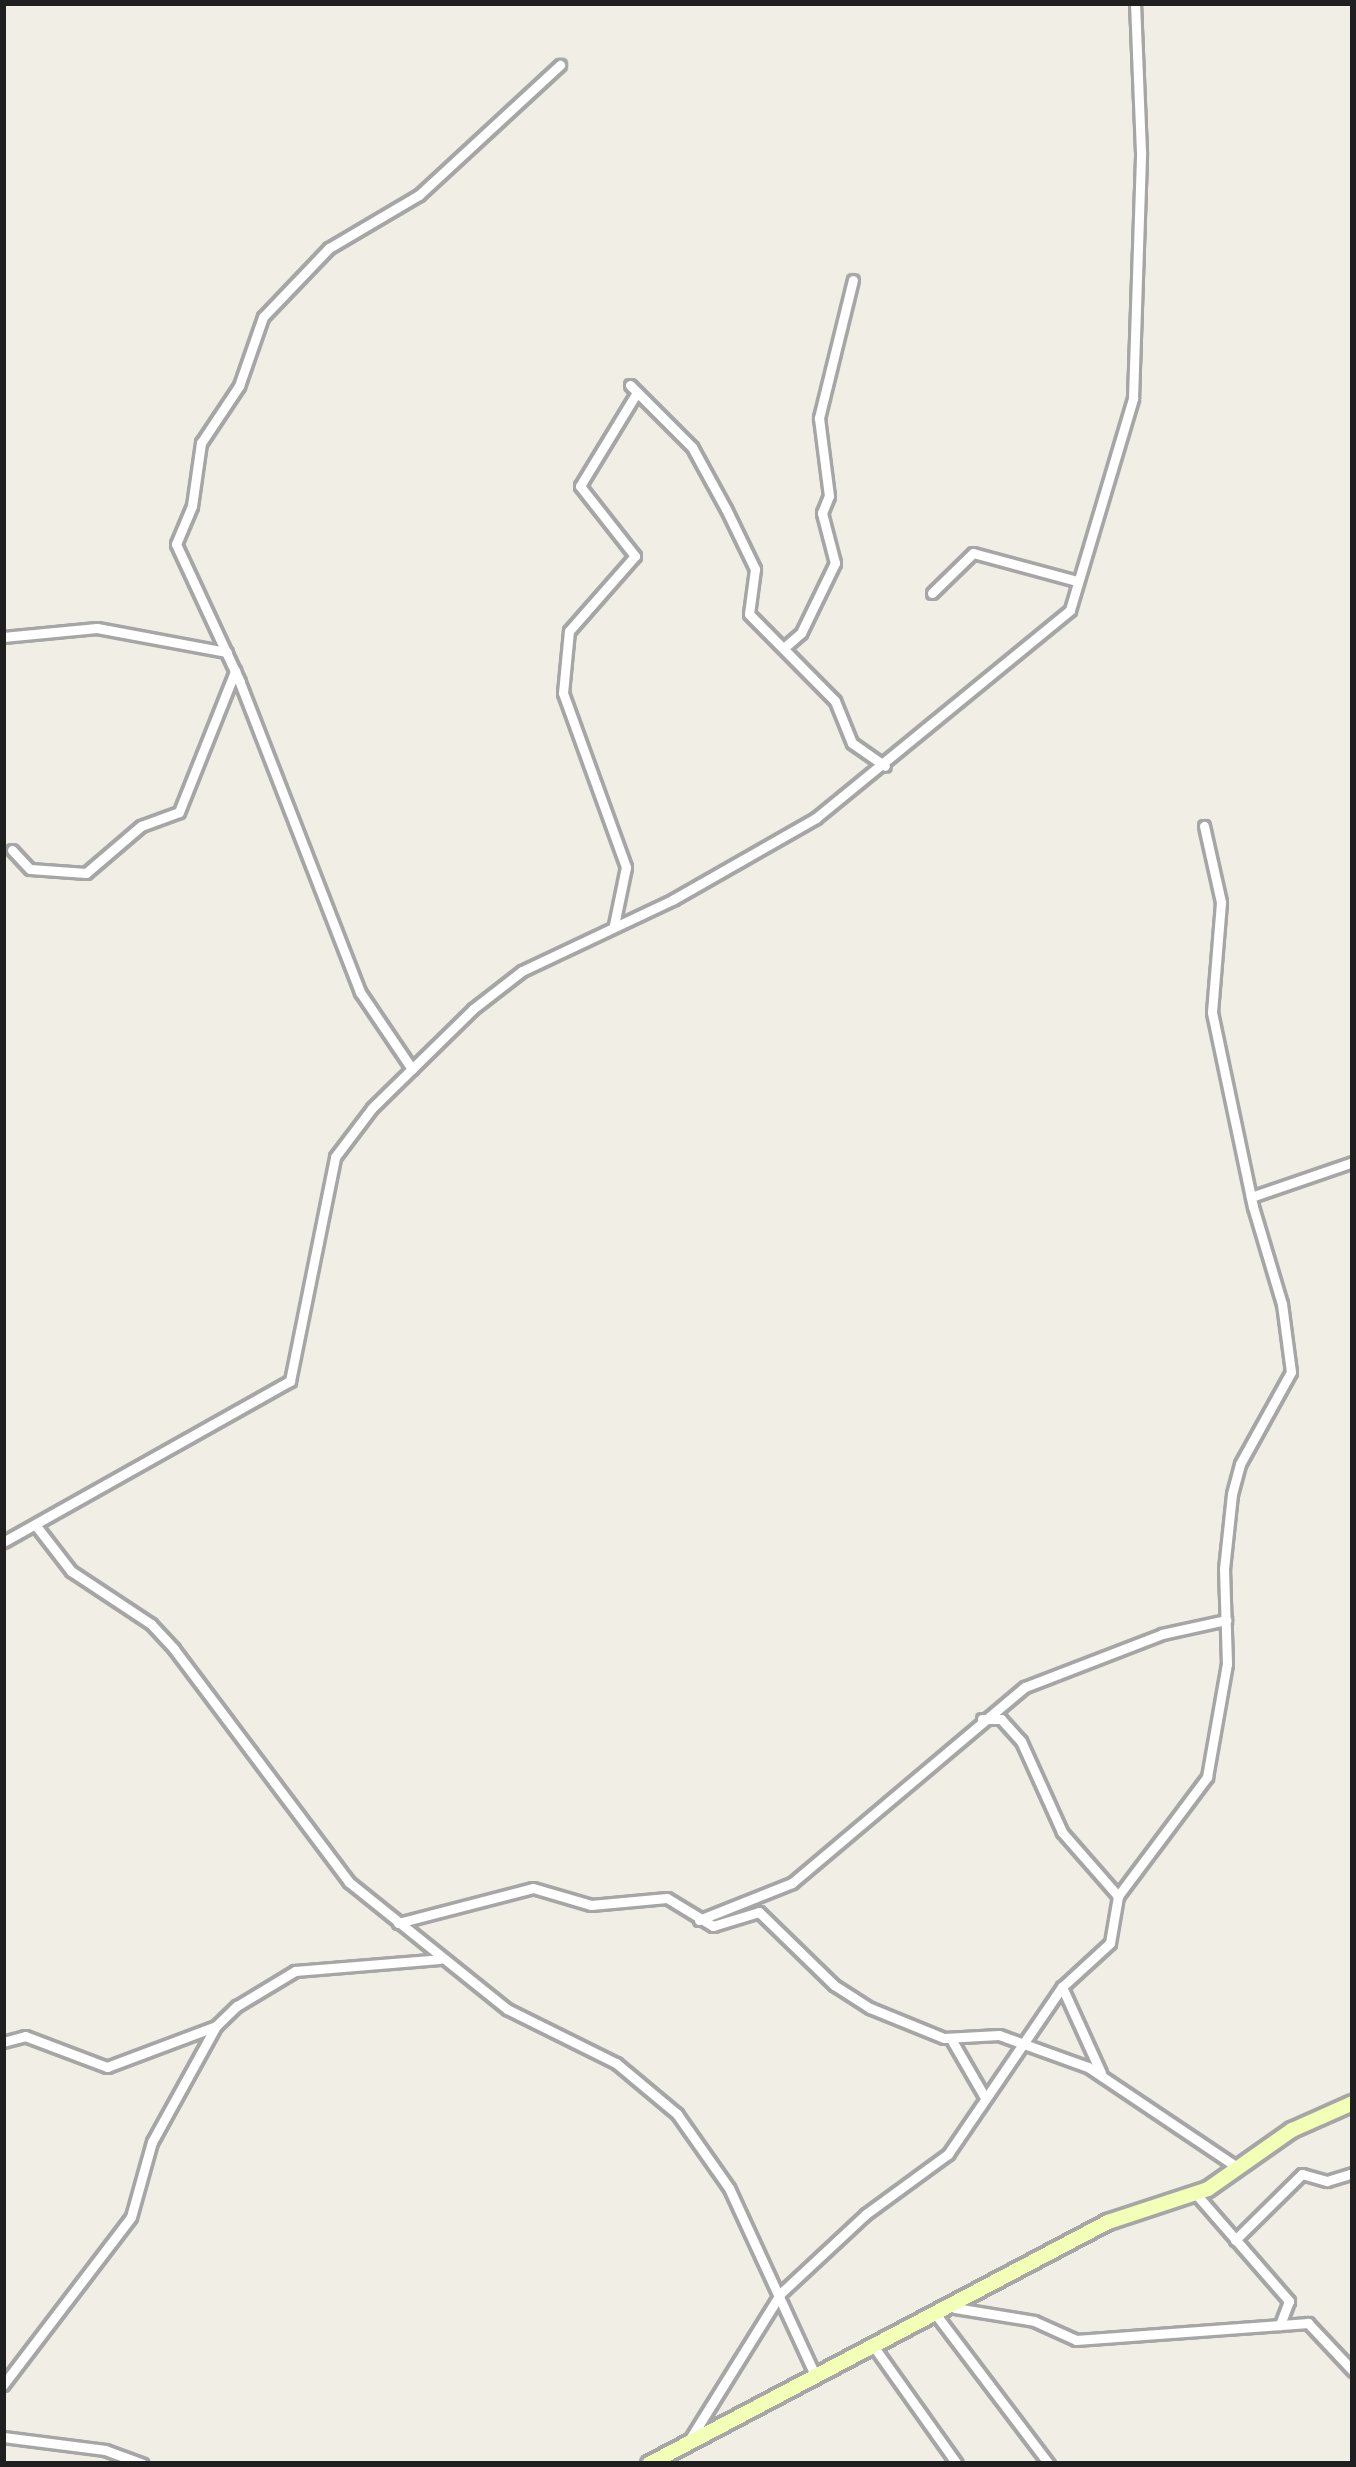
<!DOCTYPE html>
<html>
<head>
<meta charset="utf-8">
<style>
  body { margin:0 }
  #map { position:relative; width:1356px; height:2467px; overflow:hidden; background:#f1eee5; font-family:"PT Sans Narrow",sans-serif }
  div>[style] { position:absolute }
  .roads { filter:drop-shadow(3px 0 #a6a6a6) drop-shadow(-3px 0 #a6a6a6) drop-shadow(0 3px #a6a6a6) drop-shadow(0 -3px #a6a6a6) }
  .street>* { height:9px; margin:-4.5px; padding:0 4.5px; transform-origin:4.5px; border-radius:4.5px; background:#fff }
  .secondary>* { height:14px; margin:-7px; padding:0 7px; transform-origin:7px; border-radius:7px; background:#f3feb6 }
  span { translate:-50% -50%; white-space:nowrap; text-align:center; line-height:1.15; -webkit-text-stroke:12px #fff; paint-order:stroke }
  .frame { position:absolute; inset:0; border:6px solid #1f1f1f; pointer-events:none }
</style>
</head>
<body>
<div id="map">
  <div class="roads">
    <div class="street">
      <i style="left:630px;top:385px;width:88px;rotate:45deg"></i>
      <i style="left:692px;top:447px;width:71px;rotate:61.3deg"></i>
      <i style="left:726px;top:509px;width:67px;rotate:64.2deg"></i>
      <i style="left:755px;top:569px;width:45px;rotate:97.6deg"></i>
      <i style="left:749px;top:614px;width:122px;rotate:45.3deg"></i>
      <i style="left:835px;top:701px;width:45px;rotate:68deg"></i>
      <i style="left:852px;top:743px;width:40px;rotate:34.9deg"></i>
      <i style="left:932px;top:593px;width:57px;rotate:-44.3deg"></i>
      <i style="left:973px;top:553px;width:108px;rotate:15.1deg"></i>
      <i style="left:3px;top:637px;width:94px;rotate:-5.5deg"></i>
      <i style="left:97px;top:628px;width:132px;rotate:10.5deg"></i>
      <i style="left:786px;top:646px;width:20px;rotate:-41deg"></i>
      <i style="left:801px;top:633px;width:78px;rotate:-64.1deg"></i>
      <i style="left:835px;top:563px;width:52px;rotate:-104.6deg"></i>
      <i style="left:822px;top:513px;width:18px;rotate:-68deg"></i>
      <i style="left:829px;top:496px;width:79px;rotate:-97.3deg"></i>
      <i style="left:819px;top:418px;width:142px;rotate:-76.2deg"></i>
      <i style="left:12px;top:850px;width:26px;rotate:47deg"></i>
      <i style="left:30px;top:869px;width:56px;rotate:4.1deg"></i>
      <i style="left:86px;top:873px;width:72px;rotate:-40.5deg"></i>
      <i style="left:141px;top:826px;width:40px;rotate:-20.2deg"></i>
      <i style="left:179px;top:812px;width:152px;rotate:-68.3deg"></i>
      <i style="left:614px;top:925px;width:59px;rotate:-78.3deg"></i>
      <i style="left:626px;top:867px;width:185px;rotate:-109.9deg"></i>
      <i style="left:563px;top:693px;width:62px;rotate:-84.5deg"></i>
      <i style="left:569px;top:631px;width:100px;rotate:-48.7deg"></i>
      <i style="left:635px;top:556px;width:89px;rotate:-128.2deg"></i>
      <i style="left:580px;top:486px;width:108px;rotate:-58.7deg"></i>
      <i style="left:412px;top:1069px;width:93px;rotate:-124deg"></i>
      <i style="left:360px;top:992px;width:332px;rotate:-111.2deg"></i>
      <i style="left:240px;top:682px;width:152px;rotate:-114.9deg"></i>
      <i style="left:176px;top:544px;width:41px;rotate:-67.2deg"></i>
      <i style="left:192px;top:506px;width:64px;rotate:-81.9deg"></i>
      <i style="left:201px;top:443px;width:69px;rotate:-56.3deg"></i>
      <i style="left:239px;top:386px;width:73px;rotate:-70.8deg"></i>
      <i style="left:263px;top:317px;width:95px;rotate:-46.3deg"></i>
      <i style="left:329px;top:248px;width:104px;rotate:-30.5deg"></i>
      <i style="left:419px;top:195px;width:192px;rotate:-42.7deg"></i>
      <i style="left:1251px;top:1197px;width:108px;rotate:-18.9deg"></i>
      <i style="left:37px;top:1527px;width:56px;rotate:52.3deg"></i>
      <i style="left:71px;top:1571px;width:96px;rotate:33.5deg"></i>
      <i style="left:151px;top:1624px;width:34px;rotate:47deg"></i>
      <i style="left:174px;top:1649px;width:291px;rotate:53.1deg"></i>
      <i style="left:349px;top:1882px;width:203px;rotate:38.8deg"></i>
      <i style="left:507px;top:2009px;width:122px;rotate:26.4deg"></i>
      <i style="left:616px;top:2063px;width:80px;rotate:39.9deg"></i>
      <i style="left:677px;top:2114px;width:90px;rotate:54.9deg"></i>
      <i style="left:729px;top:2188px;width:206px;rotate:65.3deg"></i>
      <i style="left:3px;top:1542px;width:329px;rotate:-29.3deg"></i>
      <i style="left:290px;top:1381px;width:228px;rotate:-78.6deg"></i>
      <i style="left:335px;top:1157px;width:61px;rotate:-52.9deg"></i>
      <i style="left:372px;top:1108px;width:141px;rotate:-44.4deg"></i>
      <i style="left:473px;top:1009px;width:62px;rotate:-37.8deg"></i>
      <i style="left:522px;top:971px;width:168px;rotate:-25.3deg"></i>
      <i style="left:674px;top:899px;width:163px;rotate:-29.7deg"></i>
      <i style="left:816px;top:818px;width:328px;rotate:-39.3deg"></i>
      <i style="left:1070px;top:610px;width:221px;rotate:-73.4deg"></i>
      <i style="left:1133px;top:398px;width:246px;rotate:-88.1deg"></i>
      <i style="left:1141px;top:152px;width:149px;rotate:-92.3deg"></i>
      <i style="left:982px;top:1719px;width:19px"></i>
      <i style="left:1001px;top:1719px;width:30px;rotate:48deg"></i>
      <i style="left:1021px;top:1741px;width:100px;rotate:65.7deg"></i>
      <i style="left:1062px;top:1832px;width:85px;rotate:48.8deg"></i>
      <i style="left:699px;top:1920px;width:100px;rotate:-21.7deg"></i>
      <i style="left:792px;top:1883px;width:304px;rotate:-40.1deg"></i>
      <i style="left:1025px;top:1687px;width:147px;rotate:-21.1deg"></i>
      <i style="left:1162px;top:1634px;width:66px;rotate:-12.3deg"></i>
      <i style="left:398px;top:1923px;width:139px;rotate:-14.5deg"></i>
      <i style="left:533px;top:1888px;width:60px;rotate:16.3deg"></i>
      <i style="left:591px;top:1905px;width:76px;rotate:-5.3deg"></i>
      <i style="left:667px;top:1898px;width:54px;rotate:31.3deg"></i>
      <i style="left:713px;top:1926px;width:48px;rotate:-16.9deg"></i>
      <i style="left:759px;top:1912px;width:105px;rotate:44.2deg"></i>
      <i style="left:834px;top:1985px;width:43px;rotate:32.6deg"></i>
      <i style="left:870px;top:2008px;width:80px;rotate:22.1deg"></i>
      <i style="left:944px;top:2038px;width:55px;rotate:-3.1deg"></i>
      <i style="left:999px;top:2035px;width:95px;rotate:19.8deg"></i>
      <i style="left:1088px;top:2067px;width:179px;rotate:33.9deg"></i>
      <i style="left:1062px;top:1987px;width:94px;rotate:65.6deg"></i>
      <i style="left:951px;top:2039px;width:66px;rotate:59.9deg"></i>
      <i style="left:3px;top:2042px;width:23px;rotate:-15deg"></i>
      <i style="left:25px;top:2036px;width:88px;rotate:20.7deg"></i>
      <i style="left:107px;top:2067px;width:116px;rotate:-20.6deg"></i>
      <i style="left:1196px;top:2194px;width:142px;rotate:49deg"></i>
      <i style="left:1289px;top:2301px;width:26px;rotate:111deg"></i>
      <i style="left:1235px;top:2240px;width:94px;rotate:-44.6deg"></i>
      <i style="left:1302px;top:2174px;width:26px;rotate:16deg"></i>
      <i style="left:1327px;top:2181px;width:27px;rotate:-17deg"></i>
      <i style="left:955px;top:2308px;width:80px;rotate:9.3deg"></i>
      <i style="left:1034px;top:2321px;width:46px;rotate:24.3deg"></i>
      <i style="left:1076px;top:2340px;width:233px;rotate:-4.2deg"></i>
      <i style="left:1308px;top:2323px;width:66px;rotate:46.8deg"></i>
      <i style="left:937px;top:2316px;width:186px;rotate:52.9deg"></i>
      <i style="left:874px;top:2347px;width:143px;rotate:54.6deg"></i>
      <i style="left:3px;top:2385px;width:211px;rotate:-52.7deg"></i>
      <i style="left:131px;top:2217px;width:78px;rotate:-74.4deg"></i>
      <i style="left:152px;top:2142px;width:132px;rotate:-61.1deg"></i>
      <i style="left:216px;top:2026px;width:29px;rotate:-44deg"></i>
      <i style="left:237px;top:2006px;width:68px;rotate:-31.1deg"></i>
      <i style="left:295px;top:1971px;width:145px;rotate:-4.7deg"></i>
      <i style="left:3px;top:2437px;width:103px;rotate:7.3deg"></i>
      <i style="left:105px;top:2450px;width:40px;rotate:20.2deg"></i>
      <i style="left:690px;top:2439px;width:172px;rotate:-58.1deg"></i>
      <i style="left:781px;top:2293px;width:116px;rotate:-42.9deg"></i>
      <i style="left:866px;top:2214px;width:102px;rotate:-36.2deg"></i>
      <i style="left:948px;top:2154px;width:202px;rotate:-55.7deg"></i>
      <i style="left:1062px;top:1987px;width:65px;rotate:-42.5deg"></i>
      <i style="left:1110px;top:1943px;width:48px;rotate:-80.3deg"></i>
      <i style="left:1118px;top:1896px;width:149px;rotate:-53.2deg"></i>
      <i style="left:1207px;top:1777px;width:115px;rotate:-80deg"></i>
      <i style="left:1227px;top:1664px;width:95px;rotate:-91.8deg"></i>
      <i style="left:1224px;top:1569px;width:75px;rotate:-83.9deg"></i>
      <i style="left:1232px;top:1494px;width:31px;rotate:-75deg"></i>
      <i style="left:1240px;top:1464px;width:105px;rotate:-61deg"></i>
      <i style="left:1291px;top:1372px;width:69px;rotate:-97.5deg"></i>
      <i style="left:1282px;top:1304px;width:101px;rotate:-106.6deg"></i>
      <i style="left:1253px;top:1207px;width:199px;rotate:-101.9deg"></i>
      <i style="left:1212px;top:1012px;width:110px;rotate:-85.3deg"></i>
      <i style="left:1221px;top:902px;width:78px;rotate:-102.6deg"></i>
    </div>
    <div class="secondary">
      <i style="left:649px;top:2464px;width:519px;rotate:-27.8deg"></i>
      <i style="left:1108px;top:2222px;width:105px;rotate:-18.3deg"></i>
      <i style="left:1208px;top:2189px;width:103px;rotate:-35.1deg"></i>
      <i style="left:1292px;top:2130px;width:67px;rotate:-23.9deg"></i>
    </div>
  </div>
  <div class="frame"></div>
</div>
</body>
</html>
